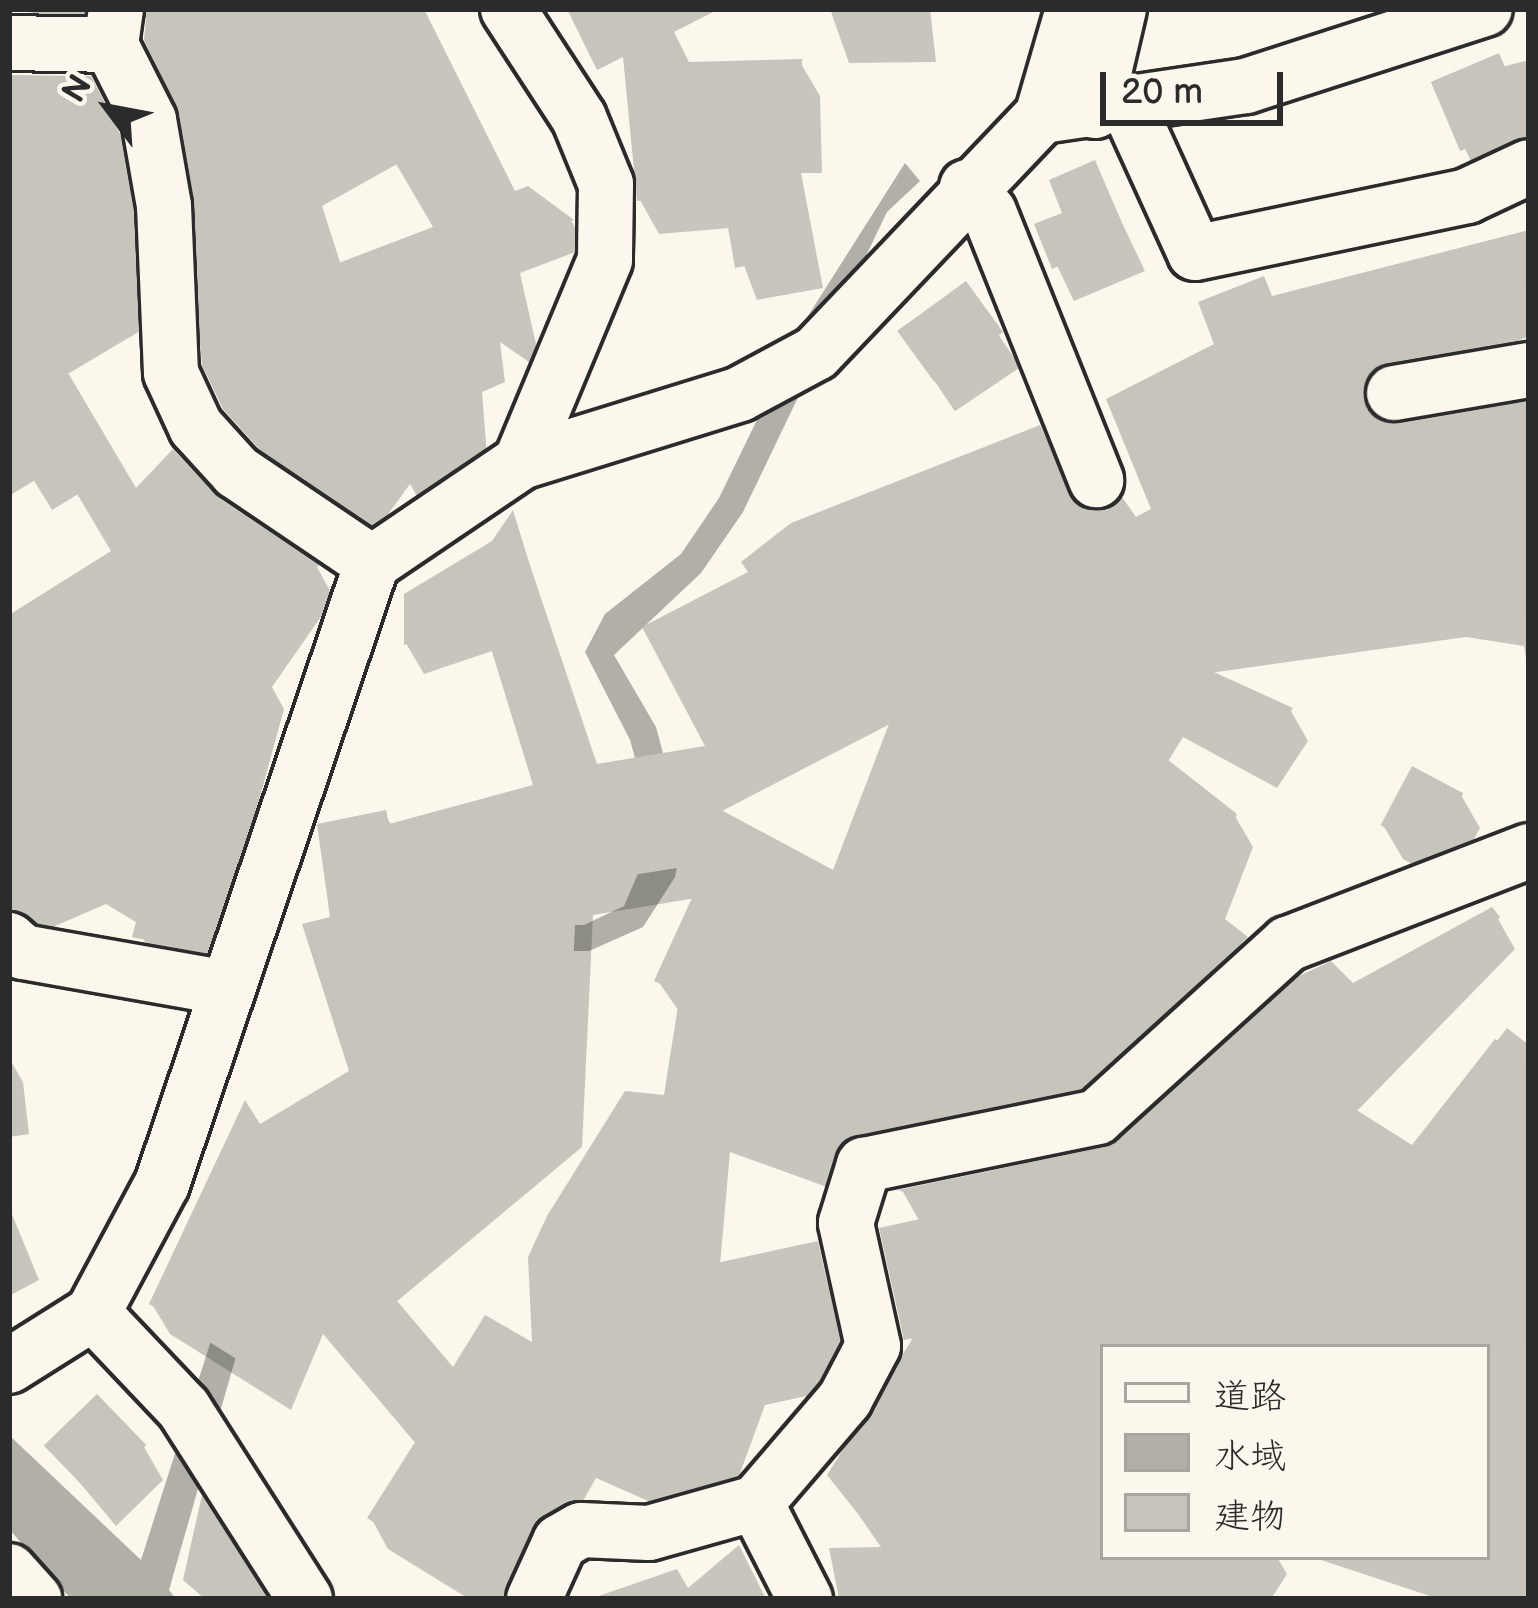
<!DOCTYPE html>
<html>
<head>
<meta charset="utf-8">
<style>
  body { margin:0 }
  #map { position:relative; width:1538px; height:1608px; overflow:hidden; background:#fbf7ec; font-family:"Balsamiq Sans","Klee One",sans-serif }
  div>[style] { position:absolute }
  .water>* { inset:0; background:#b1afa7 }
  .shadow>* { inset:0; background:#0003; transform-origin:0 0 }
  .building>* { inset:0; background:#c7c4bc; transform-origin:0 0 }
  .roads { filter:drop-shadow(3px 0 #2b2b2b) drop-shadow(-3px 0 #2b2b2b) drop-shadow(0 3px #2b2b2b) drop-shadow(0 -3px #2b2b2b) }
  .minor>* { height:54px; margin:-27px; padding:0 27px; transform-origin:27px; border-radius:27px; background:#fbf7ec }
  span { translate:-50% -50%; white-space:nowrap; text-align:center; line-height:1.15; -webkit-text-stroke:12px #fbf7ec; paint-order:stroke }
  .frame { position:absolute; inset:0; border:12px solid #2b2b2b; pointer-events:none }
  .legend { position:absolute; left:1100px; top:1344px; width:390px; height:216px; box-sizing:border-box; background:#fbf7ec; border:3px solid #a8a59f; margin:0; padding:15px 21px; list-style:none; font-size:36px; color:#2b2b2b }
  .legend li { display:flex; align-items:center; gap:24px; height:60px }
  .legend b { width:60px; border:3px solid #a8a59f }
  .north { position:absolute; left:48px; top:48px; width:120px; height:120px; -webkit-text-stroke:9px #fbf7ec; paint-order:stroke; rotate:302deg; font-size:33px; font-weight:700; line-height:48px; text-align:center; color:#2b2b2b }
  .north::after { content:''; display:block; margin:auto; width:42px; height:54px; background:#2b2b2b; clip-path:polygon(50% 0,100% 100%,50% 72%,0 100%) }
  .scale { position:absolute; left:1100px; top:72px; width:183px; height:54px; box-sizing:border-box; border:6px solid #2b2b2b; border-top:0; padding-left:15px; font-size:36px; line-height:42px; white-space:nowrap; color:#2b2b2b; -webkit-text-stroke:9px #fbf7ec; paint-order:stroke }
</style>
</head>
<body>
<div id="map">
  <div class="water">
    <i style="clip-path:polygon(905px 163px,920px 181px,887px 212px,743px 512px,701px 573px,614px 655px,656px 727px,684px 831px,675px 877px,643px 927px,589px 951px,491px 951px,249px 1311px,169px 1590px,176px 1599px,71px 1599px,9px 1529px,9px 1435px,141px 1560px,223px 1303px,482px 923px,584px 925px,624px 906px,656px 832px,630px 740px,585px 652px,605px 614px,681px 554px,719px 498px,806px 319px)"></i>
  </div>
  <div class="shadow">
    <i style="clip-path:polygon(9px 9px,117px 9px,103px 24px)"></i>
    <i style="clip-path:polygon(evenodd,143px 9px,380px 9px,408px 72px,514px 194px,528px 189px,572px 222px,586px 248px,520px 273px,542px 371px,500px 342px,505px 382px,482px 392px,489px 481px,424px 508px,410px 484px,371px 538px,277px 475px,221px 393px,198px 200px,143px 9px,399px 163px,437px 228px,341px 265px,322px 206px,399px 163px)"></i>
    <i style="clip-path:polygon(830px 9px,930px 9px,936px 62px,849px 63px)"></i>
    <i style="clip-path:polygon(1529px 60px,1529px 159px,1481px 183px,1435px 84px)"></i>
    <i style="clip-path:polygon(800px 62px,820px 96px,822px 173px,801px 173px,823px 288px,757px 300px,730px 228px,659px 234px,640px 200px)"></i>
    <i style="clip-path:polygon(9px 101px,108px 110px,135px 164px,152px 324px,66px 375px,135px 493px,217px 500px,317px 567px,334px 598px,272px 687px,284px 709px,210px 979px,153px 967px,139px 924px,106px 904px,9px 946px,9px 618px,115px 552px,80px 493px,52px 510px,9px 440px)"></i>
    <i style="clip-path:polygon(1094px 164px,1145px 271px,1074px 301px,1038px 226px,1066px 215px)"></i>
    <i style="clip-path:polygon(evenodd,1529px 233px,1529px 336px,1392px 398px,1382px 421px,1529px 401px,1529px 679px,1524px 646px,1466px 637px,1210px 673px,1291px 711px,1308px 741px,1277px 788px,1183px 737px,1167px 763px,1235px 816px,1253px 847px,1224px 922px,1263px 969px,1100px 1118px,849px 1195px,730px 1152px,720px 1265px,816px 1244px,855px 1374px,848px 1387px,765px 1405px,725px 1514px,696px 1522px,596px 1478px,528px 1599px,469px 1599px,388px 1549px,371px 1518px,417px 1445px,323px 1334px,291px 1410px,170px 1334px,152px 1304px,260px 1128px,352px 1073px,384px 813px,392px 826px,537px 787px,495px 650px,424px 674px,407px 645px,407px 596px,494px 544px,513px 515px,598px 767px,709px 748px,1039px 429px,1079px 509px,1135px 521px,1155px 510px,1218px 346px,1274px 299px,1529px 233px,892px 723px,835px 875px,720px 812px,892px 723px,1529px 233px,696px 898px,658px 981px,680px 1013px,666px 1099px,535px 1348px,453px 1372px,395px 1303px,582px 1147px,593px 915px,696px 898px)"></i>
    <i style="left:965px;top:285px;width:99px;height:79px;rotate:56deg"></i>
    <i style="clip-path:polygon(1461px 795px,1480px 828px,1449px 884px,1403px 859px,1383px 825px)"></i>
    <i style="clip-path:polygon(1498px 919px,1515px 949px,1355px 1113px,1413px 1149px,1507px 1028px,1529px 1045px,1529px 1599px,1439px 1599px,1312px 1557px,1487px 1557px,1487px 1347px,1103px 1347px,1103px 1557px,1277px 1557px,1287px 1574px,1271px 1599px,839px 1599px,829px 1548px,881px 1547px,831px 1475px,911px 1346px,920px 1222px,903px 1192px,1119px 1144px,1353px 987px)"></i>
    <i style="clip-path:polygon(9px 1058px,23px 1082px,29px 1134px,9px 1137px)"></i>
    <i style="clip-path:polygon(9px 1207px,39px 1280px,9px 1296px)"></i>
    <i style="clip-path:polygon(48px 1445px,144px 1447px,163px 1480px,116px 1526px)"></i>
    <i style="clip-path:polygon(739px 1545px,766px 1599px,590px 1599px,677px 1569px,688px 1588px)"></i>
  </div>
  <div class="building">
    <i style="clip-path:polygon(evenodd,147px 9px,424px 9px,515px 191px,528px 186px,574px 220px,507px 246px,530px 349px,487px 319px,491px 356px,469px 365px,475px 454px,406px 483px,407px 441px,355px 514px,258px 448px,223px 409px,202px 365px,180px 115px,144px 40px,147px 9px,381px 138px,433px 227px,336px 264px,309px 178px,381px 138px)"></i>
    <i style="clip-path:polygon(567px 9px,719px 9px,674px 32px,689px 62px,802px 59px,804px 140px,785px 141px,806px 254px,735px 268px,722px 192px,637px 201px,623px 57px,597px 70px)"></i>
    <i style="left:1499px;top:53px;width:75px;height:74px;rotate:67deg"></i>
    <i style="clip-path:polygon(9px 75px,91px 76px,119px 130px,136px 293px,51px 344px,136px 488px,173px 449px,219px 498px,319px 565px,221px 705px,269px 676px,193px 950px,132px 937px,140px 907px,87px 875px,9px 909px,9px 615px,111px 551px,60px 465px,9px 496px)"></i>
    <i style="clip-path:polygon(1095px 160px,1128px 237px,1052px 269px,1034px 224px,1062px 213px,1049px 180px)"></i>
    <i style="clip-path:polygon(evenodd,1529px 230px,1529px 289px,1468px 320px,1478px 347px,1388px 362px,1363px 397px,1371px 414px,1398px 424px,1529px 402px,1529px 620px,1447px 607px,1161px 648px,1293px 708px,1259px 759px,1165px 709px,1144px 741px,1237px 814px,1203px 902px,1248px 937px,1082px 1088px,858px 1134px,831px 1166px,714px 1123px,702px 1266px,818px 1241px,840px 1341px,831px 1357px,748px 1375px,708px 1484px,677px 1493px,579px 1449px,495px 1598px,367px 1518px,417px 1439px,305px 1307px,273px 1382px,149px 1304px,245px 1100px,260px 1124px,349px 1071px,302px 924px,330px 917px,317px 824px,386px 810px,389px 824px,533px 785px,482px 619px,404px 645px,404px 594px,492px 541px,513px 510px,591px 765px,705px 746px,642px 627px,748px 572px,741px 562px,791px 523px,1040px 425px,1076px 504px,1107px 510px,1122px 497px,1136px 517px,1151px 509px,1106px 399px,1214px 344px,1198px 302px,1264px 276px,1272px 296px,1529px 230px,907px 677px,833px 870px,686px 791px,719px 774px,907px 677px,1529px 230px,708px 863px,654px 981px,680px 993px,664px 1095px,625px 1091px,547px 1216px,528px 1257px,532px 1342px,485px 1315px,453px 1367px,375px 1275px,566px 1115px,577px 884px,708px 863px)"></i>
    <i style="left:966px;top:281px;width:63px;height:85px;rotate:54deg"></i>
    <i style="left:1412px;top:766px;width:58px;height:67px;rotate:28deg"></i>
    <i style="clip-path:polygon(1492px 907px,1500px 917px,1328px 1092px,1412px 1145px,1495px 1039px,1529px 1064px,1529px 1347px,1103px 1347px,1103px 1395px,1084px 1382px,1058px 1599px,882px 1599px,882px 1544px,827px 1475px,913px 1338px,904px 1340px,879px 1228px,957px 1211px,898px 1190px,1104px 1147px,1299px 976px,1331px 961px,1353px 983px)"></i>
    <i style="left:97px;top:1394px;width:71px;height:74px;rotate:46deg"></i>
    <i style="clip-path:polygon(202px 1495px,268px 1599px,205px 1599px,183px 1580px)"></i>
  </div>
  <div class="roads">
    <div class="minor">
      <i style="left:116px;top:9px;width:36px;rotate:98deg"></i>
      <i style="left:111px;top:45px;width:84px;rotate:63.1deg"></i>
      <i style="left:149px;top:120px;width:87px;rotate:80.1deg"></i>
      <i style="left:164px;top:206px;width:167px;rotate:87.6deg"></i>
      <i style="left:171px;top:373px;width:60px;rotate:65.2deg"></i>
      <i style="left:196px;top:427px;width:61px;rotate:47.7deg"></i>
      <i style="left:237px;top:472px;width:163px;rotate:34deg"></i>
      <i style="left:508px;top:9px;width:130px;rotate:56.9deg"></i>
      <i style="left:579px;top:118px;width:71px;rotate:67.8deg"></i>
      <i style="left:606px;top:184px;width:76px;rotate:90.8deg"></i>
      <i style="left:605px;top:260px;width:219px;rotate:112.6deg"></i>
      <i style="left:9px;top:43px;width:102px;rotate:1.1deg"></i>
      <i style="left:1129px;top:108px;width:159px;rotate:65.5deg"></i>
      <i style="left:1195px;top:253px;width:278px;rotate:-11.8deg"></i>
      <i style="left:1467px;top:196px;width:68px;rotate:-25.1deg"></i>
      <i style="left:1095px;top:111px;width:105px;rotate:-76.8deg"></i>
      <i style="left:1042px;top:116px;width:206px;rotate:-8.4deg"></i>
      <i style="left:1246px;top:86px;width:251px;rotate:-17.9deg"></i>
      <i style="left:967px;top:187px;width:33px;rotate:49deg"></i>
      <i style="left:989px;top:212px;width:289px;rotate:68.2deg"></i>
      <i style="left:1394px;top:393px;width:137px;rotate:-9.7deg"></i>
      <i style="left:9px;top:940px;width:18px;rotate:41deg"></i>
      <i style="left:23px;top:952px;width:208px;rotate:10deg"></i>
      <i style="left:93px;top:1313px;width:132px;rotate:46.5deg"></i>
      <i style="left:184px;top:1409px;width:225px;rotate:57.5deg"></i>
      <i style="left:9px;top:1366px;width:99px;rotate:-32.2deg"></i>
      <i style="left:93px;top:1313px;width:146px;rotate:-61.9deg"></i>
      <i style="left:162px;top:1184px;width:656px;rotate:-71.32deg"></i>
      <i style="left:372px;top:563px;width:180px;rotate:-34.1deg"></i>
      <i style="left:521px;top:462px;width:229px;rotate:-17.2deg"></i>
      <i style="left:740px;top:394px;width:86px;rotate:-28.3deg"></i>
      <i style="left:816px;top:353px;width:327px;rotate:-46.4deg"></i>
      <i style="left:1042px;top:116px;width:111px;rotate:-73.8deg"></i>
      <i style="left:756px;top:1503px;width:108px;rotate:63deg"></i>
      <i style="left:9px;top:1571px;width:38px;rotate:48deg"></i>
      <i style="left:534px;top:1599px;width:63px;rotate:-65.5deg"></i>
      <i style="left:560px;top:1542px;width:24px;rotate:-30deg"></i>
      <i style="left:581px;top:1530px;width:68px;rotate:2.5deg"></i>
      <i style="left:649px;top:1533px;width:111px;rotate:-15.7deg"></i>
      <i style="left:756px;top:1503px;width:137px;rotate:-49.4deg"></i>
      <i style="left:845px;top:1399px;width:60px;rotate:-62.2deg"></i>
      <i style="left:873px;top:1346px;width:126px;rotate:-102.4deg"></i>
      <i style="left:846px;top:1223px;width:61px;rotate:-72.8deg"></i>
      <i style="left:864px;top:1165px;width:238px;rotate:-11.6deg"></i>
      <i style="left:1097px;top:1117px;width:258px;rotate:-42.2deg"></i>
      <i style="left:1288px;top:944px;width:258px;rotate:-21.1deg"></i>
    </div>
  </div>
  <div class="frame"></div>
  <ul class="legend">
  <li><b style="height:15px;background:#fbf7ec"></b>道路</li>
  <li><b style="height:33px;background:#b1afa7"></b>水域</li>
  <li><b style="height:33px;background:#c7c4bc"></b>建物</li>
  </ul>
  <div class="north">N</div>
  <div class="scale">20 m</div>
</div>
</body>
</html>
